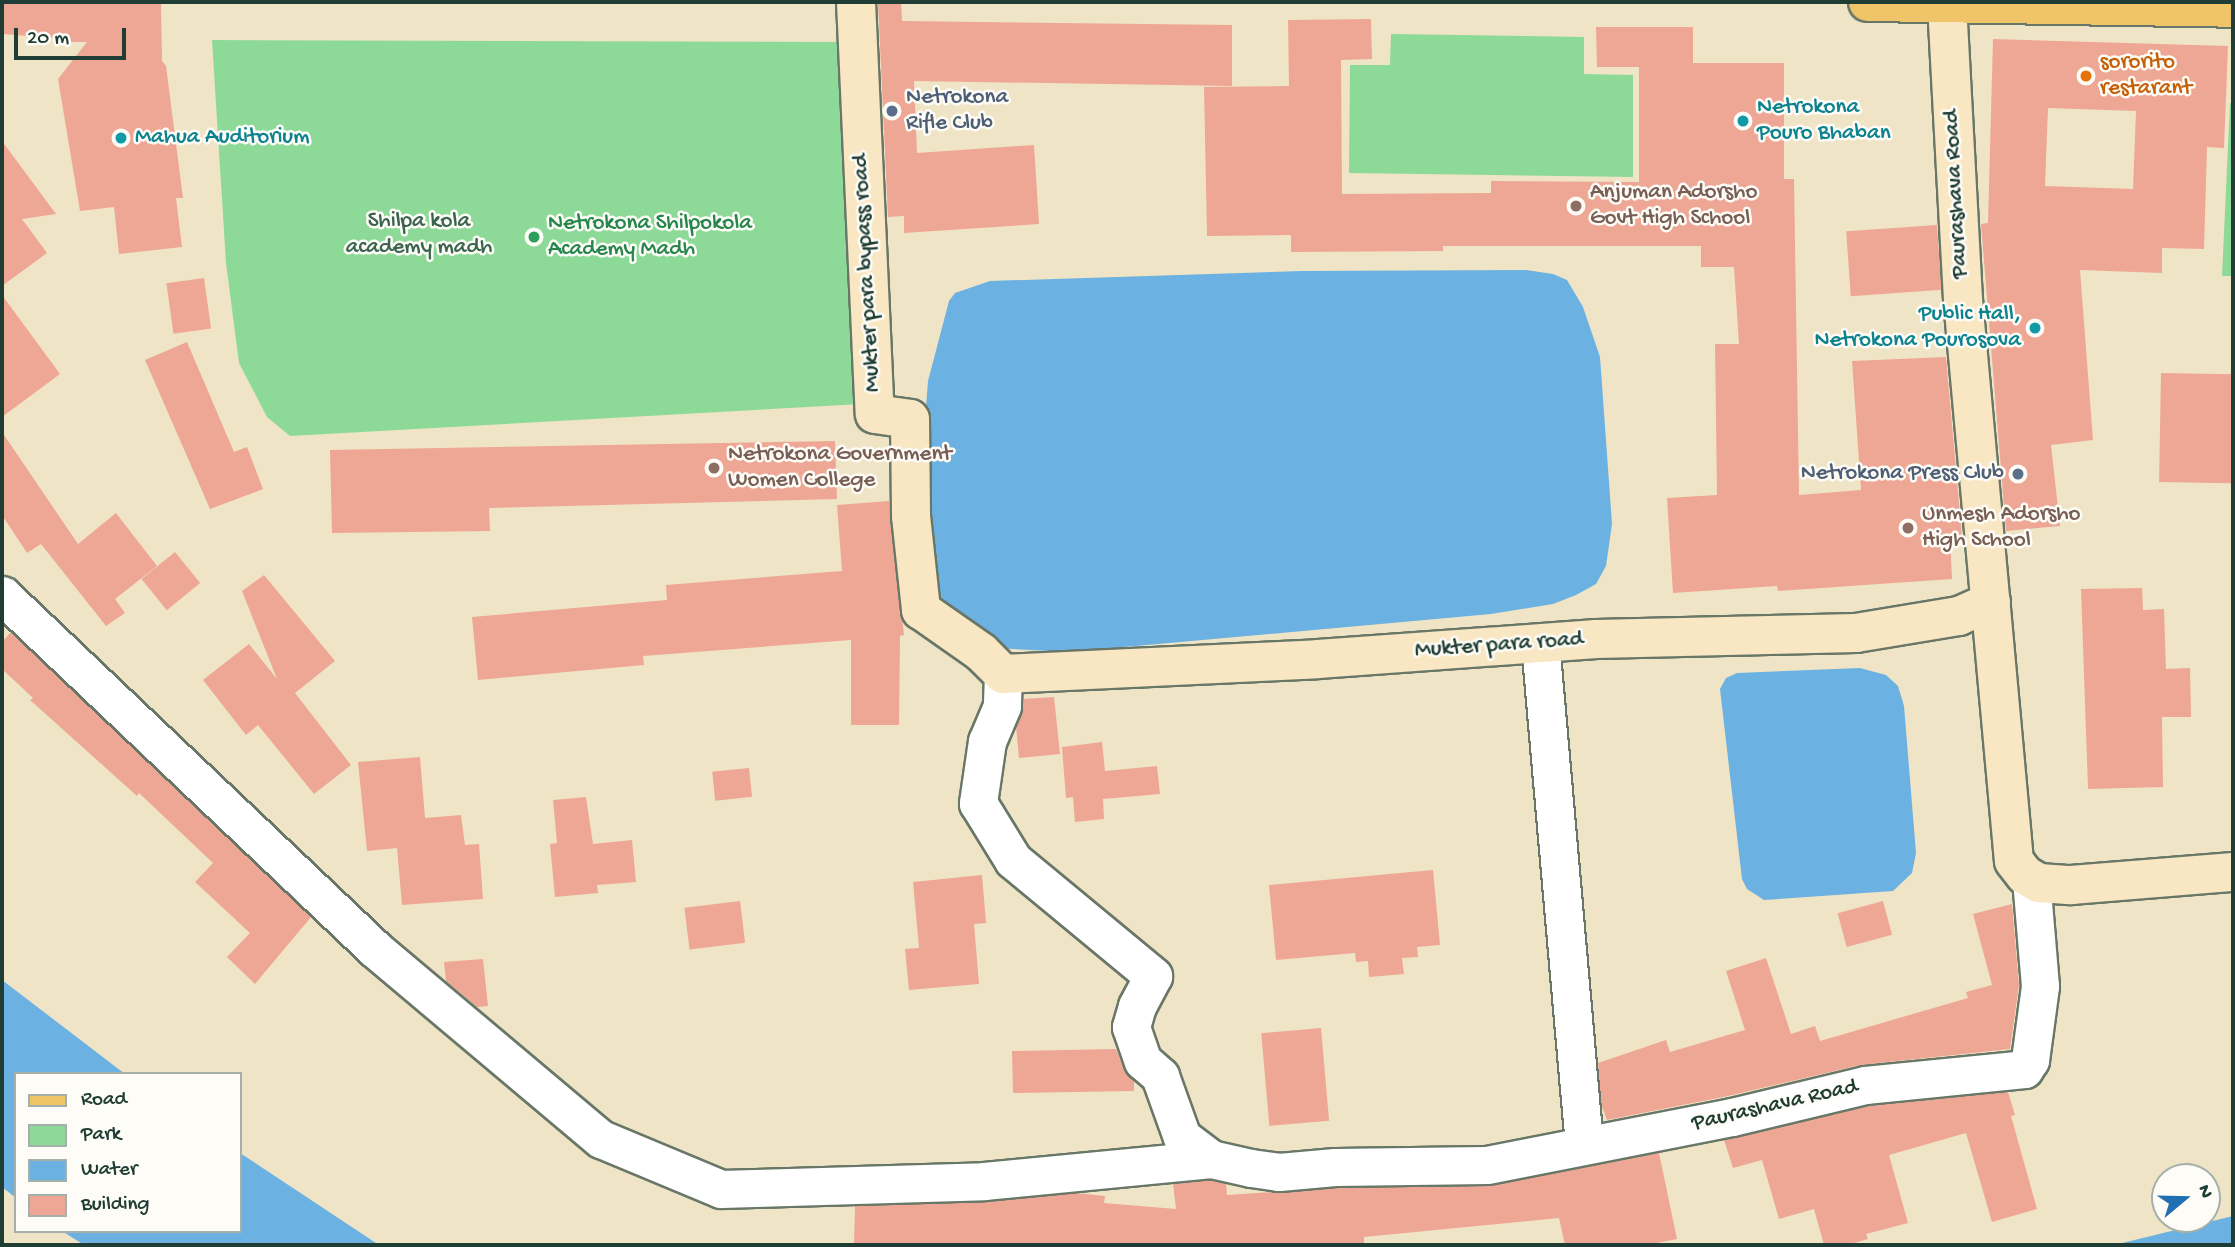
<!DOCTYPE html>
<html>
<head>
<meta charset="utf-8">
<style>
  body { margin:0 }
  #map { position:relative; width:2235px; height:1247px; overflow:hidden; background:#f0e4c6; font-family:"Gochi Hand",sans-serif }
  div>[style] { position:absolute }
  .green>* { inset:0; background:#8dda98 }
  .water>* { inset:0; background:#6bb1e2 }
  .building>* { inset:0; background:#eea795; transform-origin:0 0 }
  .roads { filter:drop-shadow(2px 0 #687767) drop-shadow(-2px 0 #687767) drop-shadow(0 2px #687767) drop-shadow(0 -2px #687767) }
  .street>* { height:37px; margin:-18.5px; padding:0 18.5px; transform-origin:18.5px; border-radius:18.5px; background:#fff }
  .secondary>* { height:38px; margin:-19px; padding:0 19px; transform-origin:19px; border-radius:19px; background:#f9e7c3 }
  .primary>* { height:38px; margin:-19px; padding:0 19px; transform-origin:19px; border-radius:19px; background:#f0c469 }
  .dots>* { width:19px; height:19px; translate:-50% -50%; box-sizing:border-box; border:4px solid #fdfcf7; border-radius:50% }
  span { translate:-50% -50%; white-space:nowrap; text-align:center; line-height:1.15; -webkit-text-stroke:5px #fdfcf7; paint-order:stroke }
  .food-label { font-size:23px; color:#c56008 }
  .left { translate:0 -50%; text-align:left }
  .service-label { font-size:23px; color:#4e5e75 }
  .right { translate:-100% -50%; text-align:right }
  .culture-label { font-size:23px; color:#0d838f }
  .education-label { font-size:23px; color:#785e54 }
  .street-label { font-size:23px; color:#1f3d34 }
  .park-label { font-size:23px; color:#3a644d }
  .leisure-label { font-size:23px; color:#27864d }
  .frame { position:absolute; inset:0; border:4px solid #1f3d34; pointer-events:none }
  .legend { position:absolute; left:14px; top:1072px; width:228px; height:161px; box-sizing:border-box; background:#fdfcf7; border:2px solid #a4b0a9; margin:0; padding:9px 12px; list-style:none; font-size:21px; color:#1f3d34 }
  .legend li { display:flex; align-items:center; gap:14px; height:35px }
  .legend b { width:35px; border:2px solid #a4b0a9 }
  .north { position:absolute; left:2151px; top:1163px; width:70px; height:70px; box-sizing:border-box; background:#fdfcf7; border:2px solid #a4b0a9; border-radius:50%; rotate:71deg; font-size:19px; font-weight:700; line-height:28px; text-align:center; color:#1f3d34 }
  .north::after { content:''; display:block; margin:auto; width:24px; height:32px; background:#1f6fb2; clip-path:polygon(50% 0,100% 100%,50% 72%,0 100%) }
  .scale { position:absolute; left:14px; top:28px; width:112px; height:32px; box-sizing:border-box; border:4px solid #1f3d34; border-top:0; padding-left:9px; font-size:21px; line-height:24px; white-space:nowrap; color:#1f3d34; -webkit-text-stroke:5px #fdfcf7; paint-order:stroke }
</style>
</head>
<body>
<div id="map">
  <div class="green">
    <i style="clip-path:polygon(1391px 34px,1584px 37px,1584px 74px,1633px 75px,1633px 177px,1349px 173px,1350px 65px,1390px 65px)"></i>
    <i style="clip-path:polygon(212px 40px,851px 42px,861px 404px,290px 436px,267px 417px,239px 363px,226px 263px)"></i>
    <i style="clip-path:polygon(2230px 103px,2233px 103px,2233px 276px,2222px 276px)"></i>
  </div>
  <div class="water">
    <i style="clip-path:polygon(1526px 270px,1553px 274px,1567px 280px,1583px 307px,1600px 357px,1612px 524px,1606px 566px,1596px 584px,1576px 595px,1553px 604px,1491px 614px,1069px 652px,993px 648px,940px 600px,927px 571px,919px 500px,928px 381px,949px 301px,955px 293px,990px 281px,1302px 271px)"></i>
    <i style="clip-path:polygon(1860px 668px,1886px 675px,1898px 686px,1904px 706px,1916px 853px,1912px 873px,1893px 891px,1764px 900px,1747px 889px,1742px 879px,1720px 689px,1726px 678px,1737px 673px)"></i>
    <i style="clip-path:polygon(2px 980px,125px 1074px,16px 1074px,16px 1198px,2px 1187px)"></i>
    <i style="clip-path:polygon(240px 1153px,379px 1245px,84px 1245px,62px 1231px,240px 1231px)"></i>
    <i style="clip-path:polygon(2233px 1216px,2233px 1245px,2114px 1245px)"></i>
  </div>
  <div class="building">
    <i style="clip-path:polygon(2px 2px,161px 2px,162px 61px,166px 66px,183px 198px,176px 198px,182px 247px,119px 254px,114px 207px,80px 211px,58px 79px,87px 42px,55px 42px,55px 38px,2px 34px)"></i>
    <i style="clip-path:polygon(878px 2px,901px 2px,902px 21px,1232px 25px,1232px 86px,914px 81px,917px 153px,1034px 145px,1039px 224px,904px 233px,904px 216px,888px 217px)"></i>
    <i style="clip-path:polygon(1371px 19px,1372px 59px,1341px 60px,1342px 194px,1491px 193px,1491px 181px,1639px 182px,1639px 67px,1597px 67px,1596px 27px,1693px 27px,1693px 63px,1784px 63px,1784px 179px,1794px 179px,1799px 495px,1861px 490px,1852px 361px,1946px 357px,1962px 536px,1950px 537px,1952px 579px,1778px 591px,1777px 586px,1673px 593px,1667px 498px,1717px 495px,1715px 344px,1739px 344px,1734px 267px,1701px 267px,1701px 246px,1443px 246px,1443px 251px,1291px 252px,1291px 235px,1207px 236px,1204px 87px,1289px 86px,1288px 20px)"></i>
    <i style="clip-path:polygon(evenodd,1993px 39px,2228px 46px,2224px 148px,2207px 147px,2204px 249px,2162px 248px,2162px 273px,2080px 270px,2093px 440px,2051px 445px,2060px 526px,2006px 531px,1981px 224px,1988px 223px,1993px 39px,2048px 108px,2136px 111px,2133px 189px,2045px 186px,2048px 108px)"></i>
    <i style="clip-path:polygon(2px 141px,56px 214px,22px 219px,47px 253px,2px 286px)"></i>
    <i style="left:1937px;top:225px;width:65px;height:91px;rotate:86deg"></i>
    <i style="left:204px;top:278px;width:51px;height:38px;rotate:82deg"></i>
    <i style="clip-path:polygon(2px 295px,60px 374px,2px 417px)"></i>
    <i style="clip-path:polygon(187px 342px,234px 452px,247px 447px,263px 489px,210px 509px,145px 360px)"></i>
    <i style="left:2161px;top:373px;width:72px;height:109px;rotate:1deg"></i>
    <i style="clip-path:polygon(2px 432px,78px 544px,116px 513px,157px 566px,115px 599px,125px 613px,106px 626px,41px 544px,27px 553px,2px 515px)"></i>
    <i style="clip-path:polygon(835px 441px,837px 499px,489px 508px,490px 531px,332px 533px,330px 450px)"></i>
    <i style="clip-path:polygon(889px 501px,904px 635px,900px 636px,899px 725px,851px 725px,851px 640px,643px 656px,644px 665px,478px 680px,472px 617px,667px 600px,666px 585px,842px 571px,837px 505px)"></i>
    <i style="left:175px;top:552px;width:40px;height:43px;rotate:51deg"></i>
    <i style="clip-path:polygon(264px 575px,335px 661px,295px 693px,351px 765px,314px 794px,258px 725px,246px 735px,203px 680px,249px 644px,277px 679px,242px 591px)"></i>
    <i style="clip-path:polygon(2142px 588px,2143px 610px,2164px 609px,2166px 669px,2190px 668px,2191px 717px,2162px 717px,2163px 787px,2088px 789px,2081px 589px)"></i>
    <i style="clip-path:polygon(11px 632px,311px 917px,255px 984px,227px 957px,250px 933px,195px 882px,213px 863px,139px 793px,137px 796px,30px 700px,33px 698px,2px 669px,2px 642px)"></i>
    <i style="clip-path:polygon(1054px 697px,1060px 754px,1019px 758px,1016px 726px,1023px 699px)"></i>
    <i style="clip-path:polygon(1102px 742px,1105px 771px,1157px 766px,1160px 794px,1103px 799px,1104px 819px,1075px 822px,1073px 797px,1066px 798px,1062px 747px)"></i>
    <i style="clip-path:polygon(420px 757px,425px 818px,461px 815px,465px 845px,479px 844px,483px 899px,402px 905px,397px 848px,367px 851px,358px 762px)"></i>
    <i style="left:749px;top:768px;width:29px;height:37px;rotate:84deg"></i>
    <i style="clip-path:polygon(586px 797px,593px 844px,632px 840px,636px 882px,597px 885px,598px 893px,555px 897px,550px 844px,557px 843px,553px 800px)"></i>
    <i style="clip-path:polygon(1433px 870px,1440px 945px,1417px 947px,1418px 957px,1402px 958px,1404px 974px,1369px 977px,1368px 961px,1356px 962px,1355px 953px,1276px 960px,1269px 885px)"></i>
    <i style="clip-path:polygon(982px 875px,986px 923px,974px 924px,979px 984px,909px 990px,905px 949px,919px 948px,913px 882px)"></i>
    <i style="left:740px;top:901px;width:42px;height:56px;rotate:83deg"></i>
    <i style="left:1883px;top:901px;width:35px;height:47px;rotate:75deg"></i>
    <i style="clip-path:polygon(2012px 904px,2019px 985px,2010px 1049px,1860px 1065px,1728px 1096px,1607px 1120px,1601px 1104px,1598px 1063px,1666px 1040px,1670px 1052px,1745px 1030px,1726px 971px,1766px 958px,1791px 1034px,1815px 1026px,1820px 1041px,1968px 998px,1966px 992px,1992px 985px,1973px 914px)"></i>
    <i style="clip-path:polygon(483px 959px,488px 1006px,477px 1007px,446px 981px,444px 962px)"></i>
    <i style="left:1321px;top:1028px;width:93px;height:60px;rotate:85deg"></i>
    <i style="clip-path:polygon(1116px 1049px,1124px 1069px,1134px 1081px,1134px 1091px,1013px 1093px,1012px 1051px)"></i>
    <i style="clip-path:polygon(2008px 1092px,2015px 1115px,2011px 1116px,2037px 1209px,1992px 1222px,1966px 1133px,1889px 1155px,1908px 1223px,1866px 1234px,1868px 1239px,1847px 1245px,1824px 1245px,1814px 1209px,1779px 1219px,1762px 1160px,1733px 1168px,1724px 1140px,1869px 1106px)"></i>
    <i style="clip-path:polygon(1659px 1153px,1677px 1239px,1647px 1245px,1565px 1245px,1559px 1218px,1364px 1237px,1364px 1245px,854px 1245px,855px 1206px,985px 1202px,1075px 1193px,1105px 1196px,1104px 1203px,1176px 1209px,1173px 1184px,1210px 1180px,1226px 1184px,1227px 1195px,1336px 1188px,1488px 1186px)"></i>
  </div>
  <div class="roads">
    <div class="street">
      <i style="left:2px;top:595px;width:514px;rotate:43.5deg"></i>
      <i style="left:375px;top:949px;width:295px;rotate:40.1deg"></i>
      <i style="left:601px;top:1139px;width:130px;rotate:22.6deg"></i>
      <i style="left:721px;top:1189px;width:263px;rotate:-1.7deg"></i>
      <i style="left:984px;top:1181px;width:228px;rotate:-5.5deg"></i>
      <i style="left:1540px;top:643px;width:504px;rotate:84.99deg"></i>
      <i style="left:1003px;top:674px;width:32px;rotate:92deg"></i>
      <i style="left:1002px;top:706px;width:38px;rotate:113deg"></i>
      <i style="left:987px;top:741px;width:63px;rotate:98.3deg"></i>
      <i style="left:978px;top:803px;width:67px;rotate:58.4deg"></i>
      <i style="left:1013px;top:860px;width:182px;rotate:39.6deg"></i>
      <i style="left:1153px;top:976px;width:34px;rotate:118deg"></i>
      <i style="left:1137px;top:1006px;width:22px;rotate:106deg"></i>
      <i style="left:1131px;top:1027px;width:36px;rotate:71deg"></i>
      <i style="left:1143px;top:1061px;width:23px;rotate:41deg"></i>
      <i style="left:1160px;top:1076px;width:65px;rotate:70.2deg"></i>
      <i style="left:1182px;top:1137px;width:36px;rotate:37deg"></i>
      <i style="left:1211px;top:1159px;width:41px;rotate:12.7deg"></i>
      <i style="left:1251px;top:1168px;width:28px;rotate:8deg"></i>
      <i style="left:1279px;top:1172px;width:56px;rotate:-5.1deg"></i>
      <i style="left:1335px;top:1167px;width:152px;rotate:-0.8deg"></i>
      <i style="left:1487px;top:1165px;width:250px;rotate:-11.1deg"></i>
      <i style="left:1732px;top:1117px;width:137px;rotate:-13.5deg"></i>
      <i style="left:1865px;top:1085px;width:160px;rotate:-5.7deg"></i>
      <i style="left:2024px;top:1069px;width:11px;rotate:-56deg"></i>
      <i style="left:2030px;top:1060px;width:75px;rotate:-82.3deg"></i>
      <i style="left:2040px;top:986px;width:108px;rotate:-94.8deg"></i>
    </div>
    <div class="secondary">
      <i style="left:856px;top:2px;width:412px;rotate:87.4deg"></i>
      <i style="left:875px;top:414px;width:35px;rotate:8deg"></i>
      <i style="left:910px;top:419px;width:97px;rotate:89.4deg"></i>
      <i style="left:911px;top:516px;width:95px;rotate:83.9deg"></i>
      <i style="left:921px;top:610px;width:73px;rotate:35deg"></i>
      <i style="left:981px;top:652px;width:31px;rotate:45deg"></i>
      <i style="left:1003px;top:674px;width:315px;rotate:-2.7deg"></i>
      <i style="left:1318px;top:659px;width:279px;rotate:-4.1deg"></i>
      <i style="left:1596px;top:639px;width:260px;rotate:-1.3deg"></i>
      <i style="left:1856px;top:633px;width:104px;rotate:-9.4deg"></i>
      <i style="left:1959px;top:616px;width:35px;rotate:-24deg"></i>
      <i style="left:1947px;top:4px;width:296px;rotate:86.9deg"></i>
      <i style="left:1963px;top:300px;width:563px;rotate:84.81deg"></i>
      <i style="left:2014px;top:861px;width:18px;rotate:52deg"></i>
      <i style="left:2025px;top:875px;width:16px;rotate:30deg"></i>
      <i style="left:2039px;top:883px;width:32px;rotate:4deg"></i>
      <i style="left:2071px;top:885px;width:163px;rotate:-4.6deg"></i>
    </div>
    <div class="primary">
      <i style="left:1868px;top:2px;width:365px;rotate:0.9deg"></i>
    </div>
  </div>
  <div class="dots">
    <i style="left:2086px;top:76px;background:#e8710a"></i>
    <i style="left:892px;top:111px;background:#5c6f8a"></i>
    <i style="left:1743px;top:121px;background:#0f9aa8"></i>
    <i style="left:121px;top:138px;background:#0f9aa8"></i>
    <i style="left:1576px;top:206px;background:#8d6e63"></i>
    <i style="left:534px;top:237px;background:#2e9e5b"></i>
    <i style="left:2035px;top:328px;background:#0f9aa8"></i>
    <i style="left:714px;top:468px;background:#8d6e63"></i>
    <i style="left:2018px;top:474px;background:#5c6f8a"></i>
    <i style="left:1908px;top:528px;background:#8d6e63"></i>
  </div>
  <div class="food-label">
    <span class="left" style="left:2100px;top:76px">sororito<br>restarant</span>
  </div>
  <div class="service-label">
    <span class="left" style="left:906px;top:111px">Netrokona<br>Rifle Club</span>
    <span class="right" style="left:2004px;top:474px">Netrokona Press Club</span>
  </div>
  <div class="culture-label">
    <span class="left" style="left:1757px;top:121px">Netrokona<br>Pouro Bhaban</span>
    <span class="left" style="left:135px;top:138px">Mahua Auditorium</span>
    <span class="right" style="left:2021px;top:328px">Public Hall,<br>Netrokona Pourosova</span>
  </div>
  <div class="education-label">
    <span class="left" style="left:1590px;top:206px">Anjuman Adorsho<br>Govt High School</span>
    <span class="left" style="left:728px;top:468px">Netrokona Government<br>Women College</span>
    <span class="left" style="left:1922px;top:528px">Unmesh Adorsho<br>High School</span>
  </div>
  <div class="street-label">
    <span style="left:1957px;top:194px;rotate:-93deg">Paurashava Road</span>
    <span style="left:868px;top:273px;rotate:-93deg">Mukter para bypass road</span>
    <span style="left:1499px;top:646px;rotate:-4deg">Mukter para road</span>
    <span style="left:1775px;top:1106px;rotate:-13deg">Paurashava Road</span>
  </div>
  <div class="park-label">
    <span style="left:419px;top:235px">Shilpa kola<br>academy madh</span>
  </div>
  <div class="leisure-label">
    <span class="left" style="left:548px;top:237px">Netrokona Shilpokola<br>Academy Madh</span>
  </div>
  <div class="frame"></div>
  <ul class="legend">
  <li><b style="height:9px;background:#f0c469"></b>Road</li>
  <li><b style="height:19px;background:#8dda98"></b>Park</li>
  <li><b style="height:19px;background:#6bb1e2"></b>Water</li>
  <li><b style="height:19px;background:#eea795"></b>Building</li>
  </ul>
  <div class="north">N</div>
  <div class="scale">20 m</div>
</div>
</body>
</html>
